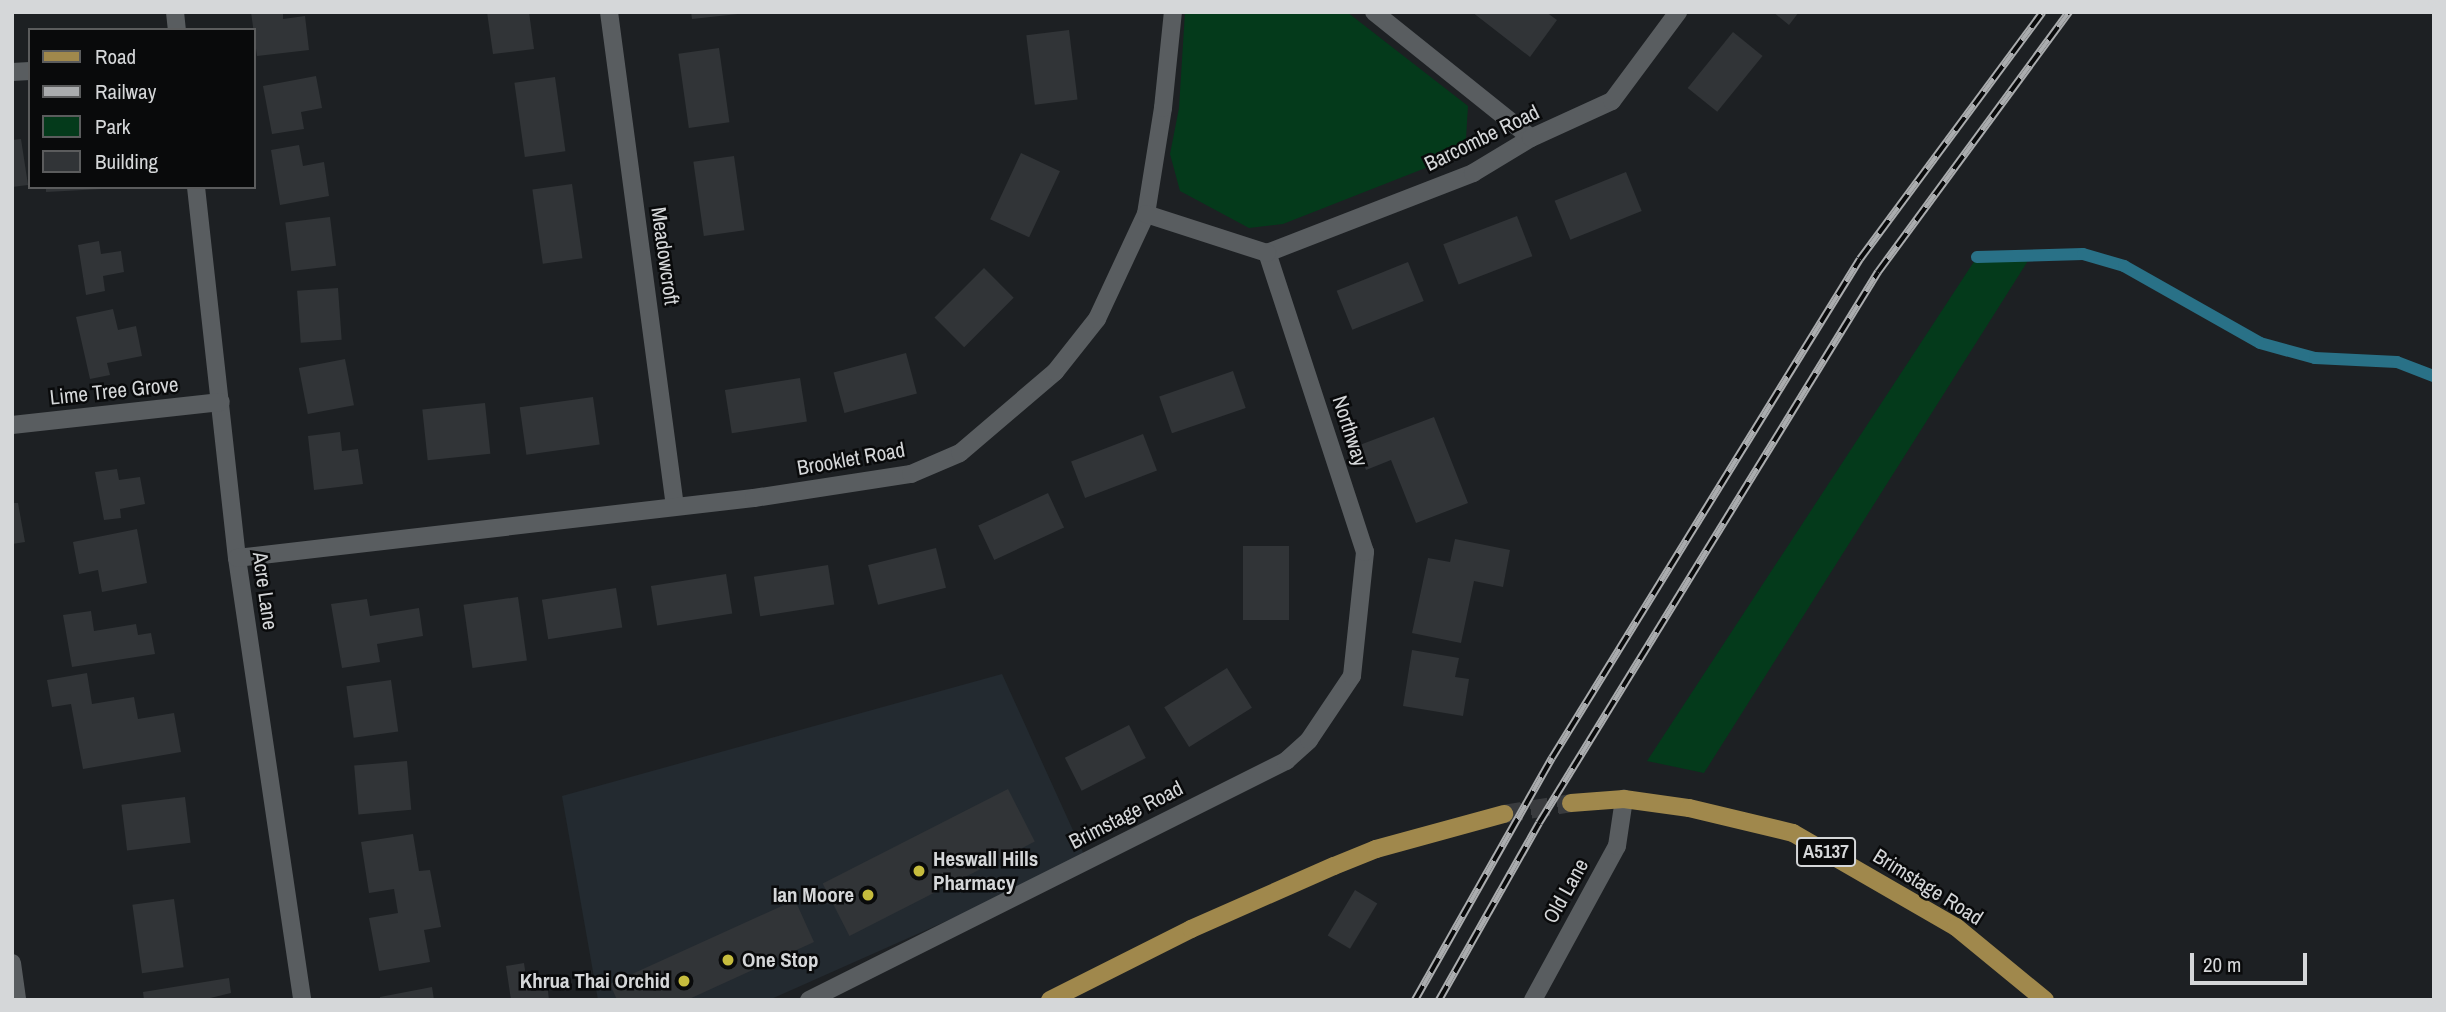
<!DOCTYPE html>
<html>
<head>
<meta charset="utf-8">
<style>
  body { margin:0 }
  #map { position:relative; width:2446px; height:1012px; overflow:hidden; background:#1d2023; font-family:"Archivo Narrow",sans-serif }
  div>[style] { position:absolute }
  .built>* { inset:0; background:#232a30 }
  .green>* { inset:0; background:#043a1b }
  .stream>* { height:12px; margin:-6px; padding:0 6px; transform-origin:6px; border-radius:6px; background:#297187 }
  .building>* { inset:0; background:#313437; transform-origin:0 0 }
  .primary-tunnel>* { height:18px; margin-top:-9px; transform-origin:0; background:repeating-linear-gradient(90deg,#393b3e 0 18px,transparent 0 27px) }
  .minor>* { height:18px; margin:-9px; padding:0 9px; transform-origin:9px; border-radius:9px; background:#595d60 }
  .primary>* { height:18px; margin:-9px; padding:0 9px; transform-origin:9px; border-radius:9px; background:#a0884c }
  .rail>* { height:8px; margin-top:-4px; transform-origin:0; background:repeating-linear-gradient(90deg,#090a0b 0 16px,#aaacae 0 32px); box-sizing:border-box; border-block:2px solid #aaacae }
  .dots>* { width:19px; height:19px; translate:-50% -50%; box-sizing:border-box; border:4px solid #090a0b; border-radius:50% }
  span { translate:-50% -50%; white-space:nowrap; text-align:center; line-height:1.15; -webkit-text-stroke:5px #090a0b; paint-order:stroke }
  .shield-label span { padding:2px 5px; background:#090a0b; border:2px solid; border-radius:5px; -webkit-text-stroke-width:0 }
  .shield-label { font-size:19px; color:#d5d7d9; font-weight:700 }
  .street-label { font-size:21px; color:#d5d7d9 }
  .poi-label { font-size:21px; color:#d5d7d9; font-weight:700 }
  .left { translate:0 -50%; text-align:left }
  .right { translate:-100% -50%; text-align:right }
  .frame { position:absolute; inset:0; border:14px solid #d5d7d9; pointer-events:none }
  .legend { position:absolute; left:28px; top:28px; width:228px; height:161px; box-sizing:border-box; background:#090a0b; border:2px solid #5b5c5d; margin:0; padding:9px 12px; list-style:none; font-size:21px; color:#d5d7d9 }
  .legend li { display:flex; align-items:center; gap:14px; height:35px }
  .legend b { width:35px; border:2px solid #5b5c5d }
  .scale { position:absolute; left:2190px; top:953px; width:117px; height:32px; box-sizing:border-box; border:4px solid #d5d7d9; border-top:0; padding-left:9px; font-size:21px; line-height:24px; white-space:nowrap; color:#d5d7d9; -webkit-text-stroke:5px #090a0b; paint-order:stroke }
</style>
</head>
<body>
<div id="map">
  <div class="built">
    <i style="clip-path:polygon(1002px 674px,1086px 859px,769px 1000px,598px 1000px,562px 796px)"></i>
  </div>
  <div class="green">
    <i style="clip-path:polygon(1185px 12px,1347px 12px,1468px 106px,1466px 138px,1456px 156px,1283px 224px,1249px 228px,1180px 191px,1170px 154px,1179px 108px)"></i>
    <i style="clip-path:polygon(2031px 256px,1704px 773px,1647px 761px,1977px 257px)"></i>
  </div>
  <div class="stream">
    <i style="left:1977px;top:257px;width:106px;rotate:-1.6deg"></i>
    <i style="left:2083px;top:254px;width:43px;rotate:16.3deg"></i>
    <i style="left:2124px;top:266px;width:156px;rotate:29.5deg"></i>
    <i style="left:2260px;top:343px;width:57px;rotate:15.3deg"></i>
    <i style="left:2315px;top:358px;width:82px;rotate:2.8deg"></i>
    <i style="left:2397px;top:362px;width:40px;rotate:21deg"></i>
  </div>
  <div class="building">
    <i style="clip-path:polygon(251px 12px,283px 12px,283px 19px,305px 16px,309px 50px,257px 56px)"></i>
    <i style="clip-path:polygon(487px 12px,529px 12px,534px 49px,493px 54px)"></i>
    <i style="clip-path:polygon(691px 12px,738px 12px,738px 14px,692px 19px)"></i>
    <i style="clip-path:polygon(1472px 12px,1546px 12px,1557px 20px,1530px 57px)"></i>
    <i style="clip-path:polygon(1773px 12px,1799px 12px,1789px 25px)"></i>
    <i style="left:1069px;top:30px;width:70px;height:43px;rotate:83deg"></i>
    <i style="left:1733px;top:32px;width:38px;height:72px;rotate:39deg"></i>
    <i style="left:719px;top:48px;width:75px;height:41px;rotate:82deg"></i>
    <i style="clip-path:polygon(316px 76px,322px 108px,301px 112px,304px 129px,272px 134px,263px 86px)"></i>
    <i style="left:555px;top:77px;width:75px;height:41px;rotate:82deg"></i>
    <i style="clip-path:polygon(21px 139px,28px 185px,12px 187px,12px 140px)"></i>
    <i style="clip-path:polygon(299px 145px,303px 166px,324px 162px,329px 196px,280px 205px,271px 150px)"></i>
    <i style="left:1021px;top:153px;width:43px;height:73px;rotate:25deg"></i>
    <i style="left:734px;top:156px;width:75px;height:41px;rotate:82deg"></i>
    <i style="left:1626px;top:172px;width:42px;height:77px;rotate:68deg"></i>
    <i style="left:572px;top:184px;width:75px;height:40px;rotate:82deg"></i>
    <i style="clip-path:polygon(46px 187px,102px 187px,102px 189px,46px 192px)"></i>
    <i style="left:1517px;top:216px;width:43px;height:79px;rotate:69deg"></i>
    <i style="left:330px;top:217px;width:49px;height:45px;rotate:83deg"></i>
    <i style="clip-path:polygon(99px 241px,101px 254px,121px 251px,124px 272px,103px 276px,105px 291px,86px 295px,78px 245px)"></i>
    <i style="left:1408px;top:262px;width:42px;height:77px;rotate:68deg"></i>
    <i style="left:984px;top:268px;width:42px;height:70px;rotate:45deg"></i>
    <i style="left:338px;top:288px;width:52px;height:41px;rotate:86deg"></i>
    <i style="clip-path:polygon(113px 309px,118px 330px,136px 326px,142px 356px,107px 363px,110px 375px,90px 379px,76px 317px)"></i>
    <i style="left:906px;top:353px;width:42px;height:75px;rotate:75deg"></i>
    <i style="left:345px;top:359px;width:47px;height:47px;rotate:79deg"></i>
    <i style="left:1233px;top:371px;width:39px;height:78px;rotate:71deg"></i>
    <i style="left:800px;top:378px;width:44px;height:76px;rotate:81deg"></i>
    <i style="left:593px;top:397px;width:48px;height:74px;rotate:82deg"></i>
    <i style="left:485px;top:403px;width:51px;height:63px;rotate:84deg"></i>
    <i style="clip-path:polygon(1434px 417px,1468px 503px,1416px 523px,1391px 460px,1366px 470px,1357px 446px)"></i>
    <i style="clip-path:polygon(340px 432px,342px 451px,358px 449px,363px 484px,314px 490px,308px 436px)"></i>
    <i style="left:1143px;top:434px;width:39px;height:77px;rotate:69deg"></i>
    <i style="clip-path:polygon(117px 469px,119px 480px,140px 477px,145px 504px,120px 509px,121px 518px,104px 520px,95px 472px)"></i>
    <i style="left:1048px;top:493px;width:38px;height:77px;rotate:65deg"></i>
    <i style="clip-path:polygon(12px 503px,18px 503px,25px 542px,12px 544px)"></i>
    <i style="clip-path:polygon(137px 529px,147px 583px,102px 592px,98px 570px,79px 574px,73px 542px)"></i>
    <i style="clip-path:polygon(1455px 539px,1510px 550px,1503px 587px,1474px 581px,1461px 643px,1412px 633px,1428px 558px,1450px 562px)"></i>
    <i style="left:1243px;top:546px;width:46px;height:74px"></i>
    <i style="left:936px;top:548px;width:41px;height:70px;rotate:76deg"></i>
    <i style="left:828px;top:565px;width:40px;height:75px;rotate:81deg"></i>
    <i style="left:726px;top:574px;width:40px;height:76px;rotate:81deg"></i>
    <i style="left:616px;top:588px;width:40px;height:75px;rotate:81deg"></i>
    <i style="left:518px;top:597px;width:64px;height:55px;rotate:82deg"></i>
    <i style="clip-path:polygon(367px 599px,370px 616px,419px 608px,423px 636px,377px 644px,380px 662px,342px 668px,331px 604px)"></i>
    <i style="clip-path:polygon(91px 611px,94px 631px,136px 624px,138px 635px,151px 633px,155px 654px,72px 667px,63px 615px)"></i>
    <i style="clip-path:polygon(1412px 650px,1459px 658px,1455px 677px,1469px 679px,1463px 716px,1403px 706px)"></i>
    <i style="left:1227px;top:668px;width:47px;height:74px;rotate:58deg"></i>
    <i style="clip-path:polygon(87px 673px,92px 704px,134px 697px,138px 719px,174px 713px,181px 752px,83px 769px,71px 704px,52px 707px,47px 680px)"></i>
    <i style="left:391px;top:680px;width:52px;height:45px;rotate:82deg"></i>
    <i style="left:1129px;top:725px;width:37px;height:72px;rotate:63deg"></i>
    <i style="left:407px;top:761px;width:49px;height:53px;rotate:85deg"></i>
    <i style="left:1008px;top:789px;width:59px;height:208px;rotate:63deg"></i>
    <i style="left:185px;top:797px;width:46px;height:64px;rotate:83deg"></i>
    <i style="clip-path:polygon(413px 834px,419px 871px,430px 870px,441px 927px,424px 930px,430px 962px,379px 971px,369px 918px,398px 913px,394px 889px,369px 893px,361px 842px)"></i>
    <i style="left:1355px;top:890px;width:26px;height:53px;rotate:31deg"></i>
    <i style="left:174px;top:899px;width:69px;height:42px;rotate:82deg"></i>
    <i style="clip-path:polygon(795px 900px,814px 942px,687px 1000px,617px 1000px,610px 984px)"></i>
    <i style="clip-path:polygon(524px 963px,526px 977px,546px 974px,549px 1000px,511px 1000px,506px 966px)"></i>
    <i style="clip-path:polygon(229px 978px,231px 993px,202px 1000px,144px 1000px,143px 992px)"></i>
    <i style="clip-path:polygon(432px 987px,434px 1000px,380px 1000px,380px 997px)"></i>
  </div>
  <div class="primary-tunnel">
    <i style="left:1504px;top:814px;width:68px;rotate:-9.3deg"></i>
  </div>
  <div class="minor">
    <i style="left:175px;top:12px;width:18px;rotate:84deg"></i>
    <i style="left:609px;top:12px;width:497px;rotate:82.4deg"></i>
    <i style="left:1374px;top:12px;width:201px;rotate:38.7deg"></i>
    <i style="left:12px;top:72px;width:18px;rotate:-3deg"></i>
    <i style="left:196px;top:187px;width:373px;rotate:83.7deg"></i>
    <i style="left:237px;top:558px;width:447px;rotate:81.6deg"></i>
    <i style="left:1267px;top:253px;width:221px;rotate:-21.2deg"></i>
    <i style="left:1473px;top:173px;width:68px;rotate:-31.1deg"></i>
    <i style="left:1531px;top:138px;width:89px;rotate:-24.6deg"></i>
    <i style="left:1612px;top:101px;width:111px;rotate:-53.4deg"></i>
    <i style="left:12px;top:425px;width:210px;rotate:-6.3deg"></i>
    <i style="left:237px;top:558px;width:520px;rotate:-6.62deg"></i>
    <i style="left:754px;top:498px;width:159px;rotate:-8.7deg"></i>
    <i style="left:911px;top:474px;width:53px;rotate:-23.2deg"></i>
    <i style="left:960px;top:453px;width:125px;rotate:-40.5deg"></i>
    <i style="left:1055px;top:372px;width:68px;rotate:-51.6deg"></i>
    <i style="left:1097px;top:319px;width:116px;rotate:-65deg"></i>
    <i style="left:1146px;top:214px;width:107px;rotate:-80.9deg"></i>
    <i style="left:1163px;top:108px;width:97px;rotate:-84.1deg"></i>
    <i style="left:12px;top:963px;width:37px;rotate:82deg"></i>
    <i style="left:809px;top:1000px;width:534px;rotate:-26.61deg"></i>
    <i style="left:1286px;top:761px;width:31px;rotate:-42deg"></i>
    <i style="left:1309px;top:740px;width:77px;rotate:-56.1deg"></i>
    <i style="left:1352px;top:676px;width:125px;rotate:-84deg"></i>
    <i style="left:1365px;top:552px;width:315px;rotate:-108.1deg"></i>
    <i style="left:1267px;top:253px;width:127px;rotate:-162.1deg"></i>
    <i style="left:1533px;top:1000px;width:175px;rotate:-61.4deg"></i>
    <i style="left:1617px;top:846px;width:48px;rotate:-81.5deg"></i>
  </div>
  <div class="primary">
    <i style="left:1571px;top:803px;width:53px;rotate:-4.3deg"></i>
    <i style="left:1624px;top:799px;width:66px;rotate:7.9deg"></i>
    <i style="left:1689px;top:808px;width:107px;rotate:13.5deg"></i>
    <i style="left:1793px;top:833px;width:188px;rotate:30deg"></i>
    <i style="left:1956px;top:927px;width:115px;rotate:39.4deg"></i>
    <i style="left:1050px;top:1000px;width:158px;rotate:-26.7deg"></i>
    <i style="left:1191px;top:929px;width:156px;rotate:-23.8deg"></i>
    <i style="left:1334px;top:866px;width:45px;rotate:-22deg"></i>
    <i style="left:1376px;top:849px;width:133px;rotate:-15.3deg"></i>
  </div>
  <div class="rail">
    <i style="left:1415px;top:1000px;width:278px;rotate:-60.5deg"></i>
    <i style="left:1552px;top:758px;width:586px;rotate:-58.32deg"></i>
    <i style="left:1860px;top:259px;width:307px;rotate:-53.5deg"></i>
    <i style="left:1439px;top:1000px;width:203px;rotate:-60.5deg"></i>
    <i style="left:1539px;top:823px;width:647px;rotate:-58.4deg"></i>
    <i style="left:1878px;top:272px;width:323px;rotate:-53.7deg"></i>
  </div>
  <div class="dots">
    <i style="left:919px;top:871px;background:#c6bc3d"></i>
    <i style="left:868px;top:895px;background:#c6bc3d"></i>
    <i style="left:728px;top:960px;background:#c6bc3d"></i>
    <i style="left:684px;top:981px;background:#c6bc3d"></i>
  </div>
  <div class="shield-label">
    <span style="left:1826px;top:852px">A5137</span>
  </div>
  <div class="street-label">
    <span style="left:1482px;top:138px;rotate:-26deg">Barcombe Road</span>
    <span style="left:665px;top:256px;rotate:82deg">Meadowcroft</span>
    <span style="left:114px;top:391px;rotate:-6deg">Lime Tree Grove</span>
    <span style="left:1350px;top:431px;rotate:72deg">Northway</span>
    <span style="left:851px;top:459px;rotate:-10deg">Brooklet Road</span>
    <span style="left:265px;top:591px;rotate:82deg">Acre Lane</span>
    <span style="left:1126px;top:815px;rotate:-27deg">Brimstage Road</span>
    <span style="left:1928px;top:887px;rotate:32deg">Brimstage Road</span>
    <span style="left:1566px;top:891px;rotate:-61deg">Old Lane</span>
  </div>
  <div class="poi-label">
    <span class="left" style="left:933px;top:871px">Heswall Hills<br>Pharmacy</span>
    <span class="right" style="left:854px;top:895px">Ian Moore</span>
    <span class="left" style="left:742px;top:960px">One Stop</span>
    <span class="right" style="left:670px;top:981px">Khrua Thai Orchid</span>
  </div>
  <div class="frame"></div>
  <ul class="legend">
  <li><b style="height:9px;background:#a0884c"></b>Road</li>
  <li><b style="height:9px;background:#aaacae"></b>Railway</li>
  <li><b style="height:19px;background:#043a1b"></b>Park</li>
  <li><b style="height:19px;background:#313437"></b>Building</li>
  </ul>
  <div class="scale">20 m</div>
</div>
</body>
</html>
